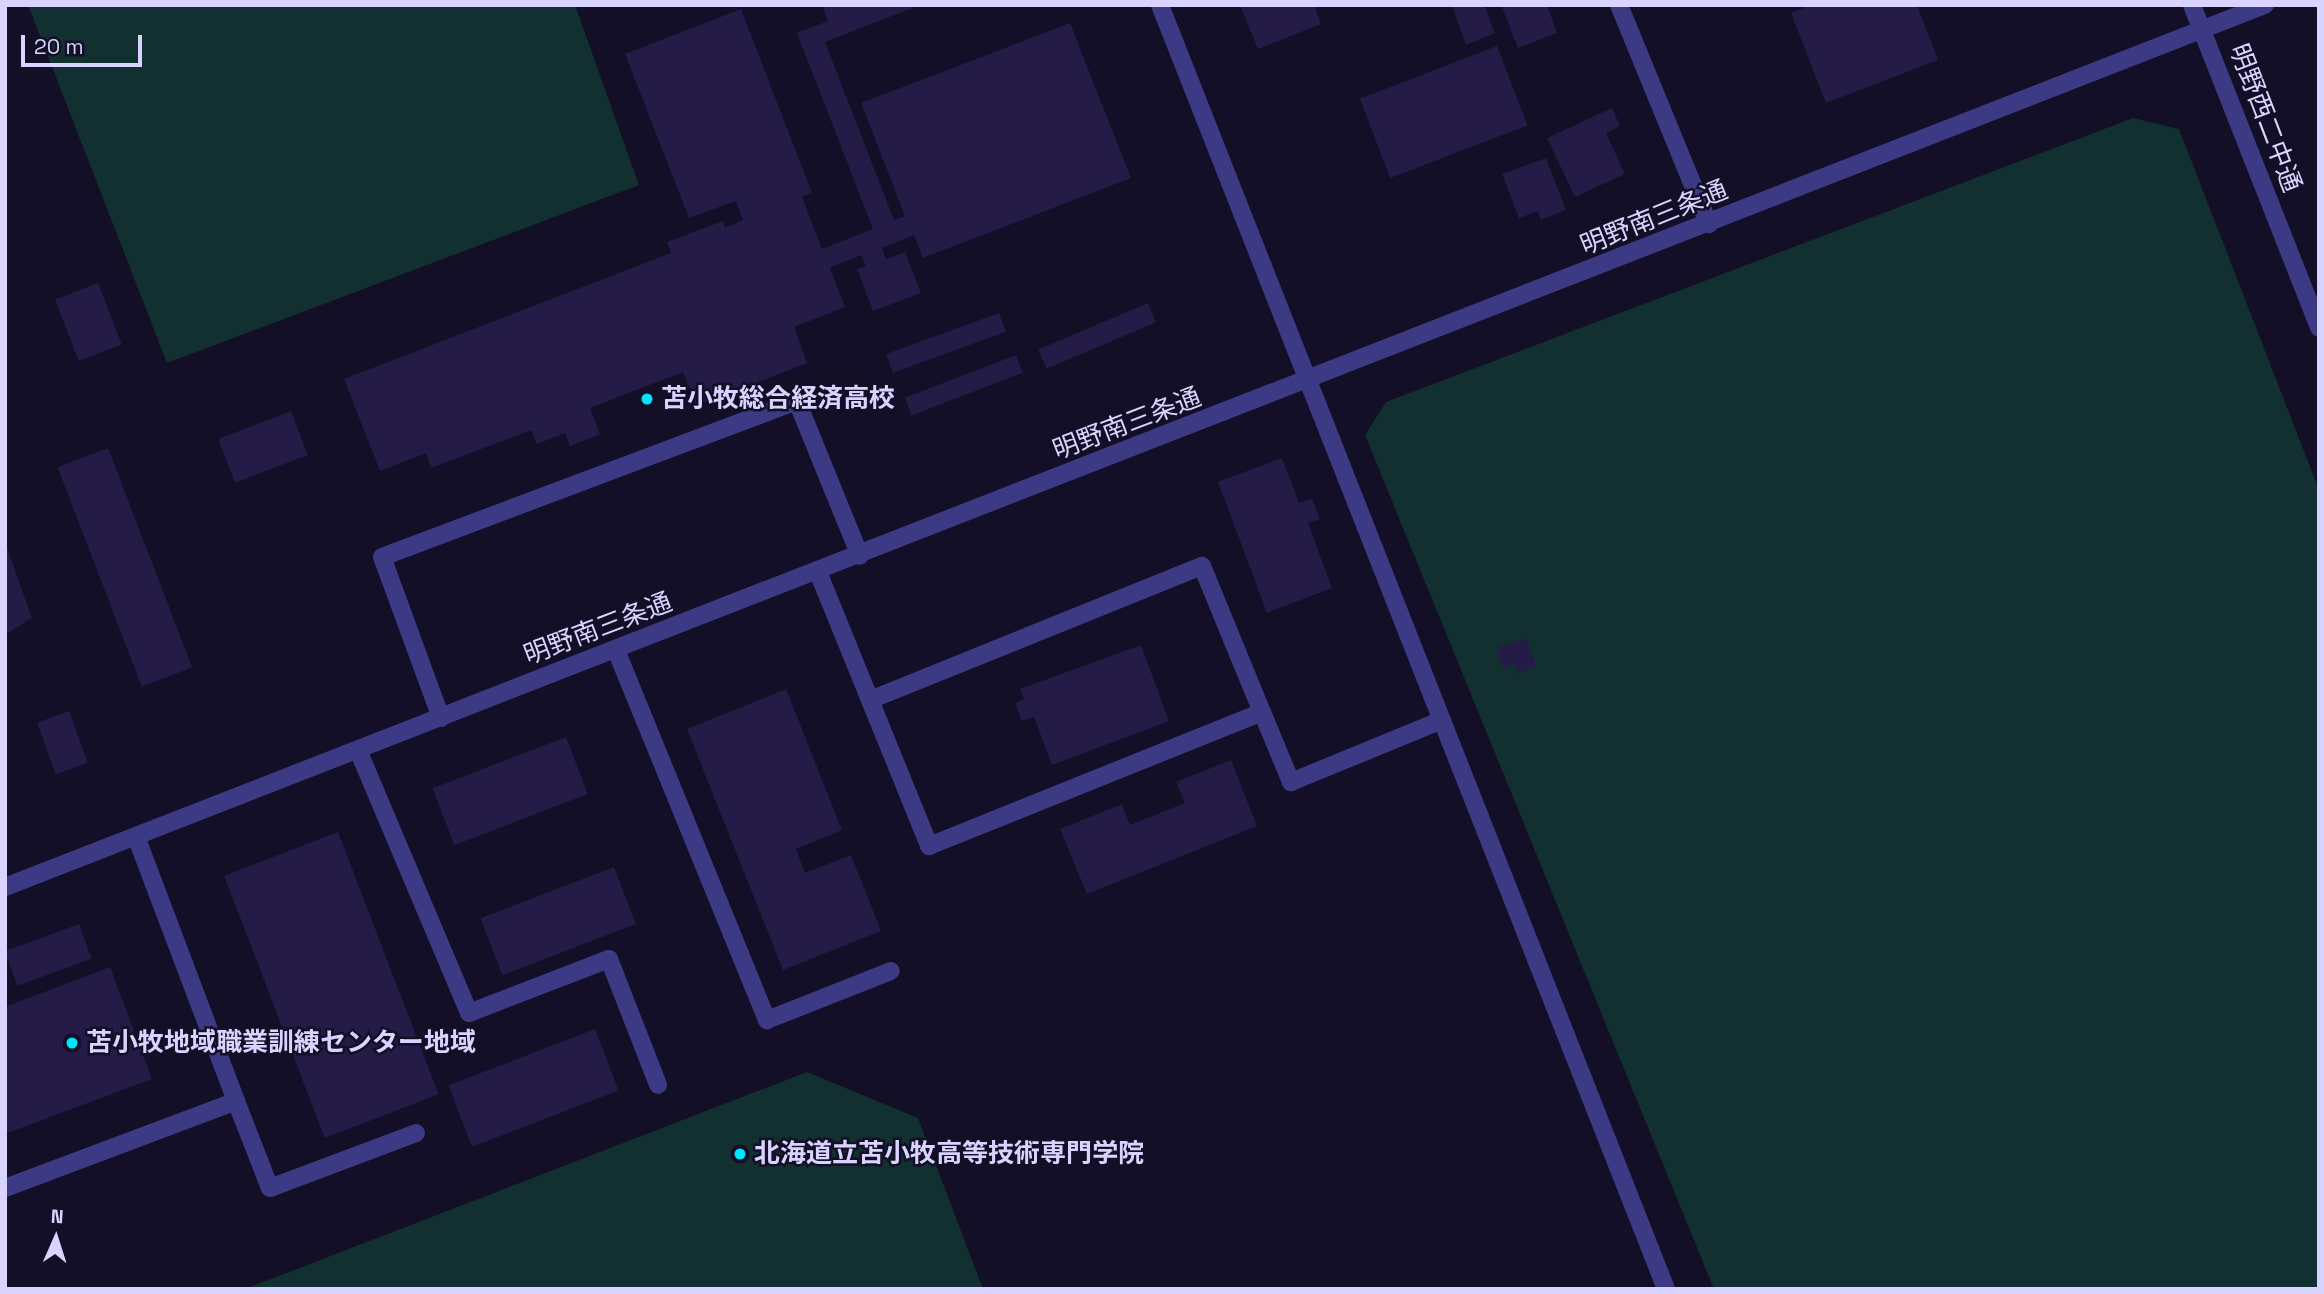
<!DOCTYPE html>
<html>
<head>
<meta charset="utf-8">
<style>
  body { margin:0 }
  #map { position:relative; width:2324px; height:1294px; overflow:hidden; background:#130f26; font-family:"Space Grotesk","Noto Sans JP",sans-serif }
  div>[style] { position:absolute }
  .green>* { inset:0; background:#12302f }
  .building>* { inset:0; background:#241b47; transform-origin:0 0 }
  .minor>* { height:18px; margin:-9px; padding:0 9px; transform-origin:9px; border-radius:9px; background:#3d3a85 }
  .dots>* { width:19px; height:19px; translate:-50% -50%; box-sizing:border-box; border:4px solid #130f26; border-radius:50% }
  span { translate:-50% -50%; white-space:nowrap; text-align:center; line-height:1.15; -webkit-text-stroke:5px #130f26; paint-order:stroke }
  .street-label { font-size:26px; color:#d9d4ff }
  .poi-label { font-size:26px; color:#d9d4ff; font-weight:700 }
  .left { translate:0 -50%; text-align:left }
  .frame { position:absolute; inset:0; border:7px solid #d9d4ff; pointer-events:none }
  .north { position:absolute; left:21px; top:1203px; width:70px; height:70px; -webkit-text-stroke:5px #130f26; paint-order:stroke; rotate:3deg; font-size:19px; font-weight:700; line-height:28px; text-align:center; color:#d9d4ff }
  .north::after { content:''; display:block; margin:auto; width:24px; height:32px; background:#d9d4ff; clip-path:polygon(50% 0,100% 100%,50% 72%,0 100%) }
  .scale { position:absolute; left:21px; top:35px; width:121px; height:32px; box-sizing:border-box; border:4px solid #d9d4ff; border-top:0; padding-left:9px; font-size:21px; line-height:24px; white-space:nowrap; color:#d9d4ff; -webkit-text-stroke:5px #130f26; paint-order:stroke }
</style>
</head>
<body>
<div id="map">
  <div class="green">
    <i style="clip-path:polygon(28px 5px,575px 5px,639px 185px,167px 363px)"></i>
    <i style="clip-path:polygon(2133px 118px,2179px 129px,2319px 490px,2319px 1289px,1714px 1289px,1365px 435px,1386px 402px)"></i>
    <i style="clip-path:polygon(807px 1072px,918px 1118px,983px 1289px,245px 1289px)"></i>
  </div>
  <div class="building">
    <i style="clip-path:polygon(822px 5px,920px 5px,825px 42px,894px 220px,905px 216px,861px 103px,1070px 23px,1131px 178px,923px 258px,914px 235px,882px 248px,886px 259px,905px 252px,921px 293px,873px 311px,857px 269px,866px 266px,861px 255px,830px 268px,845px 307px,794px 327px,807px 363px,696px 406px,683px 372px,590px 408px,600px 434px,570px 446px,565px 433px,537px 444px,531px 430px,431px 468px,426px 453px,380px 471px,344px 379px,671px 253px,667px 242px,723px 221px,725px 228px,743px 220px,736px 201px,689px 218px,625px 54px,741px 9px,812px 193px,802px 197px,822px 249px,873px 229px,797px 33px,828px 21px)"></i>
    <i style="clip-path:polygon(1240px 5px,1314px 5px,1321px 24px,1258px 49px)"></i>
    <i style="clip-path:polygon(1452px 5px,1484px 5px,1495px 33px,1466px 45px)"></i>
    <i style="clip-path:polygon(1501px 5px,1547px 5px,1557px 33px,1518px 48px)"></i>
    <i style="clip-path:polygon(1811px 5px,1917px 5px,1938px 60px,1826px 103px,1791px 13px)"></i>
    <i style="left:1497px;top:46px;width:85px;height:147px;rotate:69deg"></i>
    <i style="clip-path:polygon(1612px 108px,1620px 126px,1606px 133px,1625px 174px,1575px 197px,1547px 138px)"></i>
    <i style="clip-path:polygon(1546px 158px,1566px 210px,1541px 220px,1538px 211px,1519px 218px,1502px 174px)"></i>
    <i style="left:98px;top:283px;width:66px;height:46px;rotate:69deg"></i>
    <i style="left:1148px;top:303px;width:21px;height:119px;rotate:67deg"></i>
    <i style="left:999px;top:313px;width:20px;height:120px;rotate:70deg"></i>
    <i style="left:1016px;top:355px;width:19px;height:119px;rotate:69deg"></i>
    <i style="left:291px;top:411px;width:47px;height:78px;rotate:69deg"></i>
    <i style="left:108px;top:448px;width:235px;height:54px;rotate:69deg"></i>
    <i style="clip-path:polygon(1282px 458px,1299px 503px,1312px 499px,1320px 519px,1308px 523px,1332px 588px,1267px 613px,1218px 482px)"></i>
    <i style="clip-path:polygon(5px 542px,32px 618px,5px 635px)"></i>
    <i style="clip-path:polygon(1526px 638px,1536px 666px,1518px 673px,1515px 664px,1503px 668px,1496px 648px)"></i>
    <i style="clip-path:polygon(1141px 645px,1169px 721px,1052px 765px,1034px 717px,1022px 721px,1015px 703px,1024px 699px,1020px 689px)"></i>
    <i style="clip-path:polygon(786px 689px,842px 830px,796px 849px,805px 873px,851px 855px,881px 931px,783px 970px,687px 729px)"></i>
    <i style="left:69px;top:711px;width:55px;height:34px;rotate:70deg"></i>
    <i style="left:566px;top:737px;width:61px;height:143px;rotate:69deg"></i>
    <i style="clip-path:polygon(1231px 760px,1257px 826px,1087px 894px,1060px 829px,1122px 804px,1130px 825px,1185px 803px,1176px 782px)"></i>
    <i style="left:338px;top:832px;width:281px;height:122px;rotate:69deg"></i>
    <i style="left:614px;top:867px;width:61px;height:143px;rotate:69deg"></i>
    <i style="left:79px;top:924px;width:37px;height:79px;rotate:70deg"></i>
    <i style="clip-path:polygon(110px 967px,152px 1079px,5px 1134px,5px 1007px)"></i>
    <i style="left:595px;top:1029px;width:66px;height:157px;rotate:69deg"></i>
  </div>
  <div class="minor">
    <i style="left:1160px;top:5px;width:1380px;rotate:68.49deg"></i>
    <i style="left:1619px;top:5px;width:237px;rotate:67.7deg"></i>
    <i style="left:2192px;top:5px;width:347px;rotate:68.5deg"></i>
    <i style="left:818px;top:572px;width:296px;rotate:67.9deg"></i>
    <i style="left:929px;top:846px;width:359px;rotate:-21.9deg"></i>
    <i style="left:1262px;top:712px;width:76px;rotate:67.5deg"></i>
    <i style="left:1291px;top:782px;width:163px;rotate:-22.3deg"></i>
    <i style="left:616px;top:650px;width:400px;rotate:67.8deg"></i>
    <i style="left:767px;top:1020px;width:133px;rotate:-21.6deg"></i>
    <i style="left:870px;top:700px;width:358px;rotate:-22deg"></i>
    <i style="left:1202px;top:566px;width:158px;rotate:67.7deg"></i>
    <i style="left:441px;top:718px;width:171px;rotate:-110.1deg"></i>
    <i style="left:382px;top:557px;width:443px;rotate:-20.6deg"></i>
    <i style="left:797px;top:401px;width:167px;rotate:67.9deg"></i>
    <i style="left:358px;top:750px;width:285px;rotate:67.1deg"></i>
    <i style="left:469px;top:1013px;width:150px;rotate:-21.1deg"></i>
    <i style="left:609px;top:959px;width:135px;rotate:68.7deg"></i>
    <i style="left:5px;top:887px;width:2426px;rotate:-21.32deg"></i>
    <i style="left:236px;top:1101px;width:93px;rotate:68.7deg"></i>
    <i style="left:270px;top:1188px;width:156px;rotate:-20.6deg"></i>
    <i style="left:5px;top:1188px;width:247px;rotate:-20.6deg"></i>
    <i style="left:236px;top:1101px;width:283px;rotate:-110.7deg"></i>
  </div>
  <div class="dots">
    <i style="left:647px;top:399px;background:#00e5ff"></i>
    <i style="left:72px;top:1043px;background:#00e5ff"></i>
    <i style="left:740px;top:1154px;background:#00e5ff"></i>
  </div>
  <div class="street-label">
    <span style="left:2265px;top:118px;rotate:69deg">明野西二中通</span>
    <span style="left:1654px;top:218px;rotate:-22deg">明野南三条通</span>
    <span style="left:1127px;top:424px;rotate:-21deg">明野南三条通</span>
    <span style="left:598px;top:629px;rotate:-21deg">明野南三条通</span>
  </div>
  <div class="poi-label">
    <span class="left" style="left:661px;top:399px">苫小牧総合経済高校</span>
    <span class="left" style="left:86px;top:1043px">苫小牧地域職業訓練センター地域</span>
    <span class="left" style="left:754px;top:1154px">北海道立苫小牧高等技術専門学院</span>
  </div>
  <div class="frame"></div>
  <div class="north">N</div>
  <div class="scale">20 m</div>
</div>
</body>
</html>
